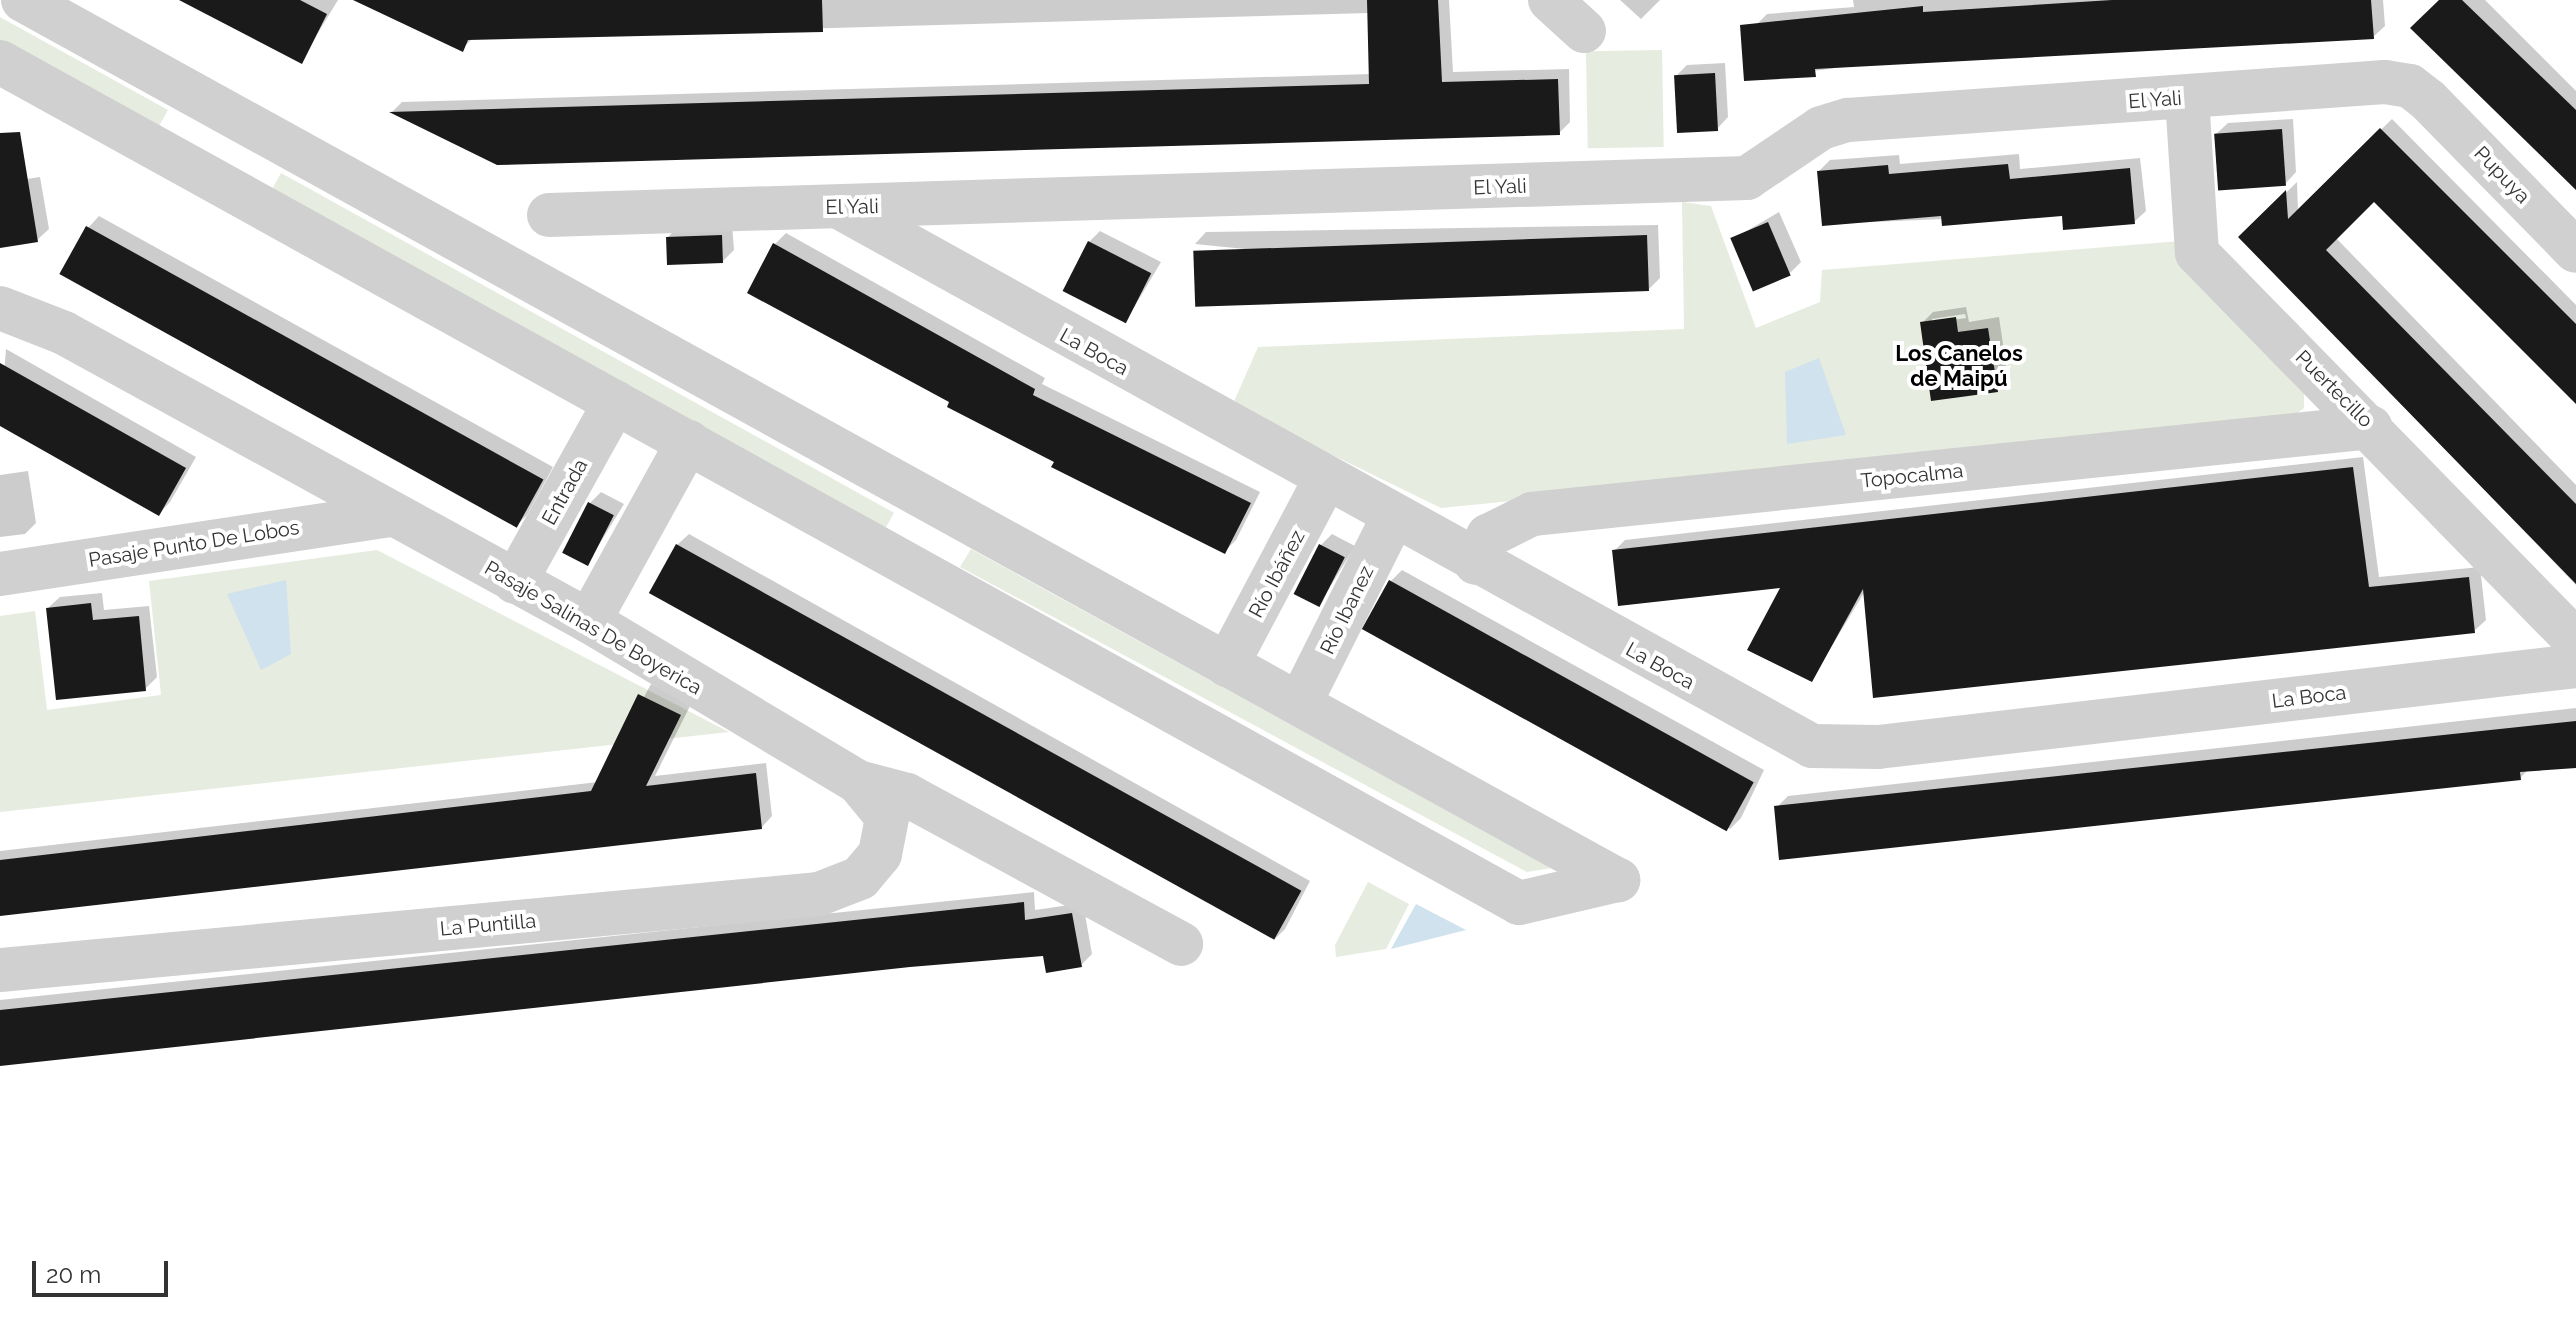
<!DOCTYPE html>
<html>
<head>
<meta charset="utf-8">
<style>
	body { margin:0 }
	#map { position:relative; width:2576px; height:1329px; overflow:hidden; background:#fff; font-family:Raleway,sans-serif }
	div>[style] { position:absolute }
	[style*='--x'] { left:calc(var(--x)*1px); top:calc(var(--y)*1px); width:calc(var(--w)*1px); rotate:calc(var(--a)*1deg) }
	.green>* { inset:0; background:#e6ecdf; transform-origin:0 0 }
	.water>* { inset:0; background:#cfe2ee }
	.shadow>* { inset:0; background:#0003 }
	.building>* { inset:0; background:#1a1a1a; transform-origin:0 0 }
	.street>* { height:44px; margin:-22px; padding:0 22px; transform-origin:22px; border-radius:22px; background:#d0d0d0 }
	span { translate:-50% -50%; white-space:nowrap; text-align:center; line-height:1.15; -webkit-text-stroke:8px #fff; paint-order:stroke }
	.street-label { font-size:20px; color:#333 }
	.neighbourhood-label { font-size:22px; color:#000; font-weight:700 }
	.scale { position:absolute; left:32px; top:1261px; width:136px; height:36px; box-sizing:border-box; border:4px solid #333; border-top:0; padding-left:10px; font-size:24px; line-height:28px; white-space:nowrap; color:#333; -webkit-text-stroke:6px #fff; paint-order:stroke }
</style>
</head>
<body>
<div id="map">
	<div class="green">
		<div style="left:0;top:17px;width:192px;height:23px;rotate:29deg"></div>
		<div style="left:1662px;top:50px;width:97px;height:76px;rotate:89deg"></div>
		<div style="left:281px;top:173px;width:701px;height:20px;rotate:29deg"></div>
		<div style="clip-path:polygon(1682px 202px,1711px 206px,1756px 328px,1820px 302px,1822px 270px,2181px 241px,2304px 386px,2304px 408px,2285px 423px,1441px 508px,1232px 406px,1258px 347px,1684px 329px)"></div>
		<div style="clip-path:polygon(971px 549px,1552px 868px,1527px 872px,960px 567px)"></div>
		<div style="clip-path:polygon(377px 550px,729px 732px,0 812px,0 616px,35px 611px,47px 710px,161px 695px,149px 581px)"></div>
		<div style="clip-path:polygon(1368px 882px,1409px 904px,1386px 949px,1336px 957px,1335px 945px)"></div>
	</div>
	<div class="water">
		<div style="clip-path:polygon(1819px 358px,1846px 435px,1787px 444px,1785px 372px)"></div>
		<div style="clip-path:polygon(286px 580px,291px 654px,261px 670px,227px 594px)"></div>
		<div style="clip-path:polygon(1416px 904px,1466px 930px,1391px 949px)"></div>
	</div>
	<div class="shadow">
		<div style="clip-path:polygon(190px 0,338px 0,301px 61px)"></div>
		<div style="clip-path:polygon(357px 0,1449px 0,1453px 72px,1569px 69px,1570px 122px,1559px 133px,498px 163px,392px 112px,402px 102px,1371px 74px,1369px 13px,473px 38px,462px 49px)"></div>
		<div style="clip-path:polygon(1620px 0,1660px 0,1641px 19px)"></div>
		<div style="clip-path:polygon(1853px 0,2383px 0,2385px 26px,2373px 37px,1858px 65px,1761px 78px,1756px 25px,1767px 14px,1854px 7px)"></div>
		<div style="clip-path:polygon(2441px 0,2485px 0,2576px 91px,2576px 190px,2413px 28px)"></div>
		<div style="clip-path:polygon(1725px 63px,1728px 117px,1717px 129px,1676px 76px,1687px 65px)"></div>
		<div style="clip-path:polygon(2293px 119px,2296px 172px,2285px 184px,2216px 134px,2228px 123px)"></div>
		<div style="clip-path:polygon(2392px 119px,2576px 305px,2576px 404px,2374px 199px,2336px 238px,2576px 485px,2576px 585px,2241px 237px,2297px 182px,2298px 211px)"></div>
		<div style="clip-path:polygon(2019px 154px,2020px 169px,2140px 158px,2146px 211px,2134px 222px,2064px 214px,1824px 224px,1819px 171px,1830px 160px,1899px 155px,1900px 164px)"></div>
		<div style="clip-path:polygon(40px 177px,49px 229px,37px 240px,0 246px,0 183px)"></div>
		<div style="clip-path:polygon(1779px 212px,1801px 262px,1790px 273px,1733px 239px)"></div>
		<div style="clip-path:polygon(99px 216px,553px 467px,527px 515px,516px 526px,88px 228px)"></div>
		<div style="clip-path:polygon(732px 224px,734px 250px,723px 261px,668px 237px,679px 226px)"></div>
		<div style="clip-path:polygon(1658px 225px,1660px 278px,1649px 289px,1195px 244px,1206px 232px)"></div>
		<div style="clip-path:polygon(1100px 231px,1161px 262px,1126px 321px,1089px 242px)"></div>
		<div style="clip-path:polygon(786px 233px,1045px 378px,1042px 384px,1260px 492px,1236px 540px,1225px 551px,775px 244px)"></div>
		<div style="clip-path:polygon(evenodd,1966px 307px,1969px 322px,1999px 317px,2008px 379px,1997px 390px,1922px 323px,1933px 312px,1966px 307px,1965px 314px,1966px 318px,1932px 323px,1932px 319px,1965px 314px)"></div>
		<div style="clip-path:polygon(6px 349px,196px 457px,170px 502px,159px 514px,0 424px)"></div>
		<div style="clip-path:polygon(2363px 457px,2379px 577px,2480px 567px,2486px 620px,2474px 631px,1865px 591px,1812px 679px,1783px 585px,1614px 551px,1625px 540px)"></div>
		<div style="clip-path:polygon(28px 471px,36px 523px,25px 534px,0 537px,0 475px)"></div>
		<div style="clip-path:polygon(601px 492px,624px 504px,587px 564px,590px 503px)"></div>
		<div style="clip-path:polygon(689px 534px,1310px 881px,1285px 929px,1274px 940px,677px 545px)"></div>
		<div style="clip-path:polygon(1332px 534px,1355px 546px,1319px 605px,1321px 545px)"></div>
		<div style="clip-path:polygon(1402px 570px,1764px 770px,1741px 818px,1730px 829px,1391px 581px)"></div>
		<div style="clip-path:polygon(102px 593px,104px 610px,149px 606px,157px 677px,145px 689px,48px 608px,60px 597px)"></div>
		<div style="clip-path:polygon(651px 684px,691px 704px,655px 776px,766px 763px,772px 816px,762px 827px,0 915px,0 851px,598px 782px)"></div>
		<div style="clip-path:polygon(2576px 708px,2576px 765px,2528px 770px,2520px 778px,1777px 807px,1788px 796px)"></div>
		<div style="clip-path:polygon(1034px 892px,1035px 910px,1083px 903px,1092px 954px,1081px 965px,1045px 953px,910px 965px,0 1061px,0 1000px)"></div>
	</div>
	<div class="building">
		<div style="clip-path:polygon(179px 0,300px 0,327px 14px,302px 64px)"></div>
		<div style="clip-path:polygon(353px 0,822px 0,823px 32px,468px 40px,463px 52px)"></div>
		<div style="clip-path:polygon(1367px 0,1438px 0,1442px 82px,1558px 79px,1560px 135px,497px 165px,389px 112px,1369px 84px)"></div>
		<div style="clip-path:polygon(2112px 0,2371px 0,2374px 39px,1815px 69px,1816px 77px,1744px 81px,1740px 25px,1923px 6px,1923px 12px)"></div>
		<div style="clip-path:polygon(2439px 0,2462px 0,2576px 110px,2576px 190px,2410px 28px)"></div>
		<div style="left:1715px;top:73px;width:58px;height:41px;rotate:87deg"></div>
		<div style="clip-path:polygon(2380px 128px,2576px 324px,2576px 404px,2374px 202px,2326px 250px,2576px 504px,2576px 584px,2238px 237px,2286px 190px,2288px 219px)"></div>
		<div style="left:2282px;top:129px;width:57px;height:68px;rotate:86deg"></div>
		<div style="clip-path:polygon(20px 132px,38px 242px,0 248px,0 133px)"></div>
		<div style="clip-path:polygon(2008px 164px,2010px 179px,2130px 168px,2135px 224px,2063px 230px,2062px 216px,1942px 226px,1941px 216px,1822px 226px,1817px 171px,1888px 165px,1889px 174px)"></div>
		<div style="left:1768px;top:222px;width:58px;height:41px;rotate:67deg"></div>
		<div style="left:86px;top:226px;width:523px;height:55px;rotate:29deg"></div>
		<div style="left:722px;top:235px;width:28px;height:56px;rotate:88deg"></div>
		<div style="left:1647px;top:235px;width:56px;height:454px;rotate:88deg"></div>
		<div style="left:1088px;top:241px;width:71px;height:56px;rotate:27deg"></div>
		<div style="clip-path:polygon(773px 243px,1035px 389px,1033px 395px,1251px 503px,1225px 554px,1051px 467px,1054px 462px,947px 407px,949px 402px,747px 293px)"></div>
		<div style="clip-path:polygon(1956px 317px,1958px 332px,1988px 328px,1998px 392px,1931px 401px,1920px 322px)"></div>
		<div style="clip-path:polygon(0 363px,186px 468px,159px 516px,0 426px)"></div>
		<div style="clip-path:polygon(2353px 467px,2369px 587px,2469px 577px,2475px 633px,1873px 698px,1863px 589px,1812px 682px,1747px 650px,1780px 588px,1618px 606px,1612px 550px)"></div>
		<div style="left:588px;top:502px;width:29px;height:57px;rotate:27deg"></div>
		<div style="left:676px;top:544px;width:715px;height:56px;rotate:29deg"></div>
		<div style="left:1319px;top:544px;width:29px;height:56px;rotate:27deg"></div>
		<div style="left:1389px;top:580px;width:417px;height:56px;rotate:29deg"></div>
		<div style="clip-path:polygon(91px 603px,93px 620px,139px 616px,146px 691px,56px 700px,46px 608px)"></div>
		<div style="clip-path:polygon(638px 694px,681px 715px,646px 786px,756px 773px,762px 829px,0 916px,0 860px,591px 791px)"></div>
		<div style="clip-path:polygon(2576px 721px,2576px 768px,2520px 772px,2521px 780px,1779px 860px,1774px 806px)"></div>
		<div style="clip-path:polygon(1024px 902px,1025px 920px,1072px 913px,1082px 967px,1046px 973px,1043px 956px,910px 967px,0 1066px,0 1010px)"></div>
	</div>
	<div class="street">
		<div style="--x:23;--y:0;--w:1822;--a:28.89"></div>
		<div style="--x:1550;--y:0;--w:46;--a:42.4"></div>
		<div style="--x:0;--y:62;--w:1736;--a:28.97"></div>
		<div style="--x:1519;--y:903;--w:102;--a:-13.1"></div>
		<div style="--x:2187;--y:98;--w:155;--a:86.3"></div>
		<div style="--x:2197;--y:253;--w:542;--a:45.67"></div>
		<div style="--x:839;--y:207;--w:1112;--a:28.98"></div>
		<div style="--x:1812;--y:746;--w:66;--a:0.9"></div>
		<div style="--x:1878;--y:747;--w:703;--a:-6.62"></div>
		<div style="--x:549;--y:215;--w:1199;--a:-1.77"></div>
		<div style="--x:1747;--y:178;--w:89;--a:-34"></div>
		<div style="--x:1821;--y:128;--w:28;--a:-17"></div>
		<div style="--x:1848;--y:120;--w:538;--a:-4.05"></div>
		<div style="--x:2385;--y:82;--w:25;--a:9"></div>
		<div style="--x:2410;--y:86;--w:23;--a:38"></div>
		<div style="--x:2428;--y:100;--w:211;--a:45.6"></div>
		<div style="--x:0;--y:308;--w:69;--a:21.3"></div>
		<div style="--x:64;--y:333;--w:599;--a:28.75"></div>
		<div style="--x:589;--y:621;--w:313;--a:30.9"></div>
		<div style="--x:858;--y:782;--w:51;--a:14.9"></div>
		<div style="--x:907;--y:795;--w:312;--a:28.5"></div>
		<div style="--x:1476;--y:563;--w:30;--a:-66"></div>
		<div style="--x:1488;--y:536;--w:49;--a:-26.6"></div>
		<div style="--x:1532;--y:514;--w:843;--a:-5.92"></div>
		<div style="--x:0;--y:574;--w:393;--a:-8.6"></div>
		<div style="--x:515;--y:582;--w:206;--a:-60.9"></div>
		<div style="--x:589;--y:621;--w:205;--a:-61.1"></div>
		<div style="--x:1227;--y:665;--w:207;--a:-62.1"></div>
		<div style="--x:1300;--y:703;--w:208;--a:-63.4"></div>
		<div style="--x:0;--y:970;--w:823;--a:-5.3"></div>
		<div style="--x:819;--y:894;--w:44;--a:-21.3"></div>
		<div style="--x:860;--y:878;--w:31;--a:-50"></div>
		<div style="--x:880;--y:854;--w:38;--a:-79"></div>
		<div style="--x:887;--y:817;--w:45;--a:-129.6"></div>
	</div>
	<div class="street-label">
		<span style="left:2155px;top:100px;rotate:-4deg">El Yali</span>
		<span style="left:2502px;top:175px;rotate:46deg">Pupuya</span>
		<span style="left:1500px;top:187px;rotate:-2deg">El Yali</span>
		<span style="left:852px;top:207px;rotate:-1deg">El Yali</span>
		<span style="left:1094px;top:352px;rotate:29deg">La Boca</span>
		<span style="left:2334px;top:389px;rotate:45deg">Puertecillo</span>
		<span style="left:1912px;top:476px;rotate:-6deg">Topocalma</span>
		<span style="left:565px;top:492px;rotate:-61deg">Entrada</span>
		<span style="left:194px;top:544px;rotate:-9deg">Pasaje Punto De Lobos</span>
		<span style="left:1277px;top:574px;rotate:-62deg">Río Ibáñez</span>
		<span style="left:1347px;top:610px;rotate:-64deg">Río Ibanez</span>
		<span style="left:593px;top:628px;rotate:30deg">Pasaje Salinas De Boyerica</span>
		<span style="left:1660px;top:666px;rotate:29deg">La Boca</span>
		<span style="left:2309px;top:697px;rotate:-7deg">La Boca</span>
		<span style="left:488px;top:925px;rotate:-5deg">La Puntilla</span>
	</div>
	<div class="neighbourhood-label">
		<span style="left:1959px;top:366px">Los Canelos<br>de Maipú</span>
	</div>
	<div class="scale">20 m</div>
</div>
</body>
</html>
